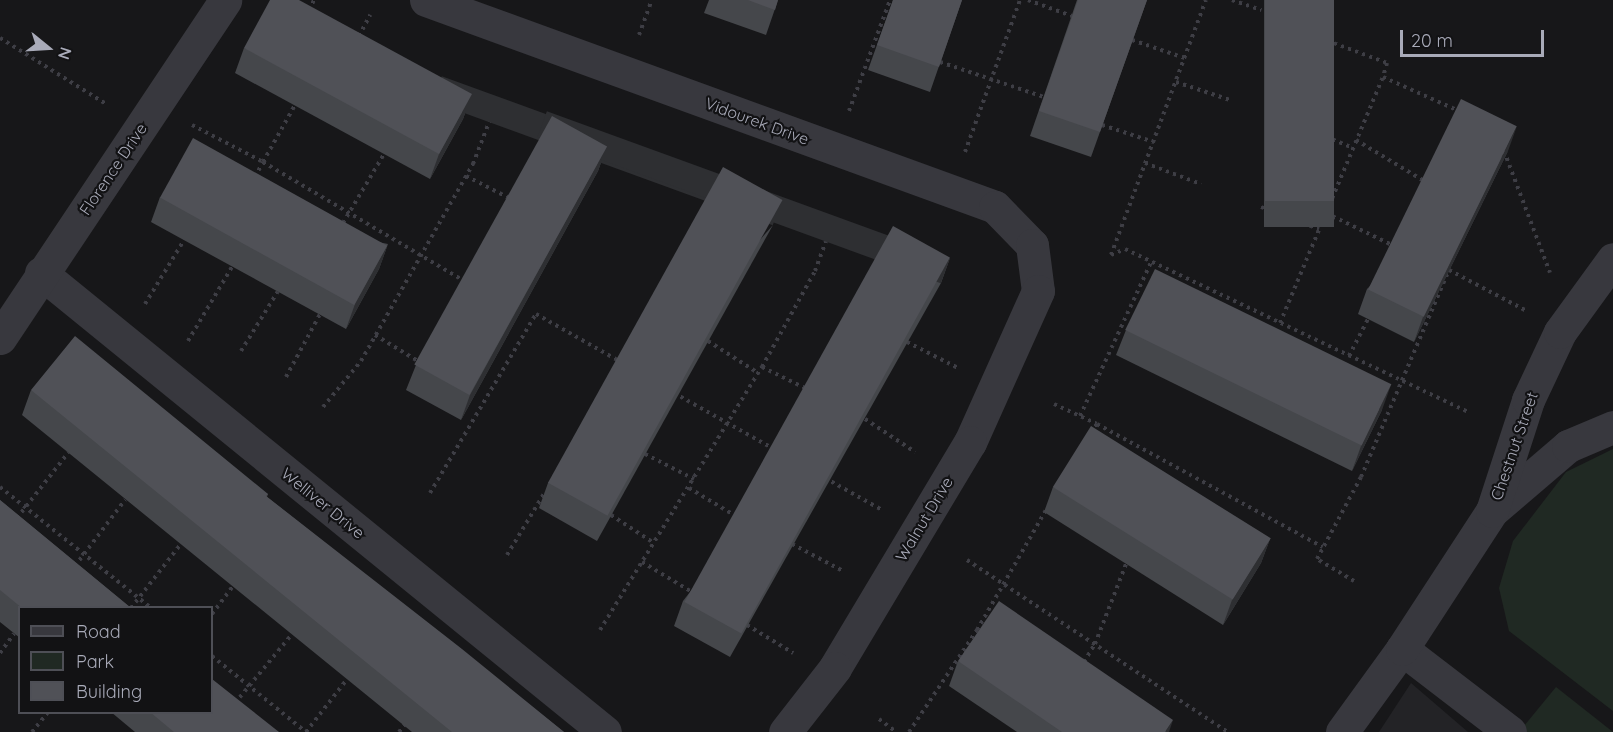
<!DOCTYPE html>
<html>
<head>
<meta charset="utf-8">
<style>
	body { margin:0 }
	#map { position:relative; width:1613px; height:732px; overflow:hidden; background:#171719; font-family:Quicksand,sans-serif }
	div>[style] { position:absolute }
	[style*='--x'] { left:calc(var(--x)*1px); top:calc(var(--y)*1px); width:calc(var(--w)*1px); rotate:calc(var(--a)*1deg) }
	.built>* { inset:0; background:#232326 }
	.green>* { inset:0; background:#202923 }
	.path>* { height:4px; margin-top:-2px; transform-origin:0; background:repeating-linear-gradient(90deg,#3e3e45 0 3px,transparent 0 7.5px) }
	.street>* { height:33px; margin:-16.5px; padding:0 16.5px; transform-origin:16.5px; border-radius:16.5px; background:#38383e }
	.wall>* { inset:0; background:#45474b; transform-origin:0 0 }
	.shaded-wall>* { inset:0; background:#2e2f32; transform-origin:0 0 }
	.building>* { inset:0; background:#505157; transform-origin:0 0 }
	span { translate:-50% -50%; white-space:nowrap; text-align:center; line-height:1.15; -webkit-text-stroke:4.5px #121214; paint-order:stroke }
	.street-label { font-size:16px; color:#a9abb9 }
	.legend { position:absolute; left:18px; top:606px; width:195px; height:108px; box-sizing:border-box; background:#121214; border:2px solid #4e4f56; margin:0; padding:8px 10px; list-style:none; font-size:18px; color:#a9abb9 }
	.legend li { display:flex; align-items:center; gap:12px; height:30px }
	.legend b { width:30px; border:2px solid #4e4f56 }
	.north { position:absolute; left:18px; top:18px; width:60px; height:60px; -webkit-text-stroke:4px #121214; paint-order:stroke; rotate:108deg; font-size:16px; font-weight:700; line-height:24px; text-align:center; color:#a9abb9 }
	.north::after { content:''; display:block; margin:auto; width:21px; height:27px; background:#a9abb9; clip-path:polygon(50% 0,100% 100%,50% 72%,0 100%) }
	.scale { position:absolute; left:1400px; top:30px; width:144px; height:27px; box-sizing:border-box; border:3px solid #a9abb9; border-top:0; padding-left:8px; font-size:18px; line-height:21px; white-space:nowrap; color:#a9abb9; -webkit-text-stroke:4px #121214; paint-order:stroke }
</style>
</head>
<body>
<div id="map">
	<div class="built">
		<div style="clip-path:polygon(1411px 683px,1468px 732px,1379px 732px)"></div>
	</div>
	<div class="green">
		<div style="clip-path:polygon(1613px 449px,1613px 711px,1509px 631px,1499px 588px,1513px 541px,1566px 472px)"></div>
		<div style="clip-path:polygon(1556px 687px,1613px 732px,1519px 732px)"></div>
	</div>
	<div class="path">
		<div style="--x:1028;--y:0;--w:47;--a:20"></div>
		<div style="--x:1232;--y:0;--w:31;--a:19"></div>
		<div style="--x:309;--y:10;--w:11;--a:-63"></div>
		<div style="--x:639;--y:35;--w:37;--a:-70"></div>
		<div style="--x:359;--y:36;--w:24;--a:-62"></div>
		<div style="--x:0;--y:38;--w:125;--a:31.9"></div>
		<div style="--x:1320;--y:38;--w:72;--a:20.5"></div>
		<div style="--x:1387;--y:63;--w:15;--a:106"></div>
		<div style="--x:1132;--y:40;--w:56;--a:18.8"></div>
		<div style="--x:940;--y:62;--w:110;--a:18.6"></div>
		<div style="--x:1176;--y:82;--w:57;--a:18.4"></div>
		<div style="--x:849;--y:111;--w:118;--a:-69.7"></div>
		<div style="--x:1291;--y:122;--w:67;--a:22.8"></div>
		<div style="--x:192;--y:125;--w:80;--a:27.5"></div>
		<div style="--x:263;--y:162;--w:65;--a:-60.7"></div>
		<div style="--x:1102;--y:125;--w:55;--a:18.1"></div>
		<div style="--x:1356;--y:140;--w:79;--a:31.1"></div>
		<div style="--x:1504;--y:151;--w:130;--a:69.3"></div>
		<div style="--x:965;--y:152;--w:162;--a:-70.1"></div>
		<div style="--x:1145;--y:163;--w:60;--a:20.6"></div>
		<div style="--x:466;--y:176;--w:51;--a:27.1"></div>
		<div style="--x:255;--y:177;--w:17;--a:-62"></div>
		<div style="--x:263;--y:162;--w:234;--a:30.6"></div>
		<div style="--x:1261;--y:207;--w:62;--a:20.8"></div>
		<div style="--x:1326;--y:213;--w:73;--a:25.9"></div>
		<div style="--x:343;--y:223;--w:80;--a:-59.3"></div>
		<div style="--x:1111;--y:255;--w:15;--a:-23"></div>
		<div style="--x:1125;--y:249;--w:380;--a:25.4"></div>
		<div style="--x:1111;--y:255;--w:272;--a:-69.6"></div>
		<div style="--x:145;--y:304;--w:75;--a:-58.6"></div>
		<div style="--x:1280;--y:323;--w:267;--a:-67.3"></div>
		<div style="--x:1383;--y:77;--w:83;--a:24.1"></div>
		<div style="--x:375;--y:335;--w:54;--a:31.3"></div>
		<div style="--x:188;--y:341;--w:86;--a:-59.3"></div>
		<div style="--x:708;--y:341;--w:59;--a:32.6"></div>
		<div style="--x:907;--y:342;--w:57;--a:27"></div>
		<div style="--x:241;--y:351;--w:70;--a:-58.3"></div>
		<div style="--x:1349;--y:356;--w:42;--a:-62.8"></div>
		<div style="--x:762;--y:367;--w:50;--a:26.1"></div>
		<div style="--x:286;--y:377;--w:72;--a:-61.6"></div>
		<div style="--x:674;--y:393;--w:112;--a:29.3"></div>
		<div style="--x:1054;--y:404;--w:47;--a:24.9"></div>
		<div style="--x:1097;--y:424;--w:9;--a:126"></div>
		<div style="--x:323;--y:407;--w:60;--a:-50.4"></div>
		<div style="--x:361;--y:361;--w:227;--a:-60.4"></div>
		<div style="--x:473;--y:164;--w:70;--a:-69"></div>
		<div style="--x:1080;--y:416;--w:170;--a:-65.2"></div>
		<div style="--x:865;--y:419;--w:60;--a:33.4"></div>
		<div style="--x:1097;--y:424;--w:257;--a:28.6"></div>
		<div style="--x:645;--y:454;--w:55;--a:27"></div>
		<div style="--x:825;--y:478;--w:65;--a:29.3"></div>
		<div style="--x:0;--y:487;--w:193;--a:38.7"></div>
		<div style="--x:689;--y:488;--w:52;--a:31"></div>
		<div style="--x:430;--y:493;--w:208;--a:-59.4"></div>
		<div style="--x:536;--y:314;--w:98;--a:29.5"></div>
		<div style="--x:611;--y:515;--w:51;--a:33.1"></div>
		<div style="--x:17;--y:518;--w:83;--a:-51.9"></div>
		<div style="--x:792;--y:544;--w:58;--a:27.9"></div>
		<div style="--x:507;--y:555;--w:74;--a:-58.9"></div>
		<div style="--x:967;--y:560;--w:313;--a:33.4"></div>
		<div style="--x:642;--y:562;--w:58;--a:31"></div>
		<div style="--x:75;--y:566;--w:83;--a:-52.9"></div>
		<div style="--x:1354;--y:581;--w:43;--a:-149.3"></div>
		<div style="--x:1317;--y:559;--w:93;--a:-61.8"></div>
		<div style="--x:1361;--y:477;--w:225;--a:-67"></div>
		<div style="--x:1449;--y:270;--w:86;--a:27.8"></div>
		<div style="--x:131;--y:608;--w:80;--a:-52.1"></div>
		<div style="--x:212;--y:614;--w:40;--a:-53"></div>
		<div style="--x:747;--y:625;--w:54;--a:31.3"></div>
		<div style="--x:600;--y:630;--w:309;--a:-58.4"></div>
		<div style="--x:762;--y:367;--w:110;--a:-61.1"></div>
		<div style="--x:815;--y:271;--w:55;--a:-69.9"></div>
		<div style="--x:0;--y:653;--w:24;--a:-54"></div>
		<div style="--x:212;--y:656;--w:121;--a:39"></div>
		<div style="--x:1084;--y:662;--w:21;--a:-59"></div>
		<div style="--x:1095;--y:644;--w:86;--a:-68.8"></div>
		<div style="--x:235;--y:703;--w:89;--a:-50.4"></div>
		<div style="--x:879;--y:719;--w:21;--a:37"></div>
		<div style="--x:32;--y:732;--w:26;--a:-51"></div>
		<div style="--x:306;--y:732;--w:68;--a:-52.1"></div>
		<div style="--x:399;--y:732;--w:11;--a:-52"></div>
		<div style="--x:909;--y:732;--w:123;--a:-56.3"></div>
		<div style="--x:977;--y:630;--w:138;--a:-60.1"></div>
	</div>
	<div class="street">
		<div style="--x:426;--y:0;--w:605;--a:19.99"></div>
		<div style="--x:995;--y:207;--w:53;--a:45.8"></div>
		<div style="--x:1032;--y:245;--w:46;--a:82.6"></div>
		<div style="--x:1038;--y:291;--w:166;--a:114.2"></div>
		<div style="--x:970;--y:442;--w:263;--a:120.9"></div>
		<div style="--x:835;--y:668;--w:81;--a:128"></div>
		<div style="--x:41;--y:273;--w:727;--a:39.14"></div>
		<div style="--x:0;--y:338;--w:406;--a:-56.3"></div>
		<div style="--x:1492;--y:511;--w:100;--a:-40.5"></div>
		<div style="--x:1568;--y:446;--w:49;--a:-22.9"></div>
		<div style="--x:1402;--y:649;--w:136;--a:37.5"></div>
		<div style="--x:1342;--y:732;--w:102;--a:-54.1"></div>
		<div style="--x:1402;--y:649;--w:165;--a:-56.9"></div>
		<div style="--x:1492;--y:511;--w:117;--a:-72"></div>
		<div style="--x:1528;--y:400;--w:75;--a:-64.8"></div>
		<div style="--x:1560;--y:332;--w:90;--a:-54"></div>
	</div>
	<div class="wall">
		<div style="clip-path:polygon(709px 0,778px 0,766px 35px,704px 13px)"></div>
		<div style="clip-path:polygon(893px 0,962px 0,930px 92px,868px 70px)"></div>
		<div style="clip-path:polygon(1077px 0,1147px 0,1091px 157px,1030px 136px)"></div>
		<div style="left:1264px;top:0;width:70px;height:227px"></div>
		<div style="clip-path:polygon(244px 48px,472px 94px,463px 119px,430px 179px,235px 73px)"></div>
		<div style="clip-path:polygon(607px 146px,598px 171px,461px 420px,406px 390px,416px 365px)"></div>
		<div style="clip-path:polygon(1508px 151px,1414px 342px,1358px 314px,1367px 289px)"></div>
		<div style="clip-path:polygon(160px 197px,388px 244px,379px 269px,346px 329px,151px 222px)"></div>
		<div style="clip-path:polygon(773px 225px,597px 541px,539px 508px,548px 483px)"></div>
		<div style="clip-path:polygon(950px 258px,941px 283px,730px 657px,674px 626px,683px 601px)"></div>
		<div style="clip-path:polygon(1126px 330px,1382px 410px,1352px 471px,1116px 355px)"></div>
		<div style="clip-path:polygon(31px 390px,268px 494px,267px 497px,564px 732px,412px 732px,22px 415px)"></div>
		<div style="clip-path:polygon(1053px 487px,1270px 539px,1261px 563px,1223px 625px,1044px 512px)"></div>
		<div style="clip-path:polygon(0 500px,131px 608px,20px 608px,20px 638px,0 622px)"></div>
		<div style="clip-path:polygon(958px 661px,1169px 732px,1017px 732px,949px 686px)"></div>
		<div style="clip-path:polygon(111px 712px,212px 712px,279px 732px,135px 732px)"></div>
	</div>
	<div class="shaded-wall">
		<div style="clip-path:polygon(472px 94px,463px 119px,430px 179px,439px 154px)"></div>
		<div style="clip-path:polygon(1517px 126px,1508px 151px,1414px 342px,1423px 317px)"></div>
		<div style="clip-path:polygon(607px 146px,598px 171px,461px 420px,470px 395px)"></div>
		<div style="left:782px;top:200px;width:27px;height:362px;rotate:110deg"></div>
		<div style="clip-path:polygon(388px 244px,379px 269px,346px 329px,355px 304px)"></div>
		<div style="left:950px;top:258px;width:27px;height:429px;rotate:110deg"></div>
		<div style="clip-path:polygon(1391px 385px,1382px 410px,1352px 471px,1361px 446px)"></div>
		<div style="clip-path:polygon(1270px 539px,1261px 563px,1223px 625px,1232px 600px)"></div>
		<div style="clip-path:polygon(1173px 720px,1169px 732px,1165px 732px)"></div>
	</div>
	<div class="building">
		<div style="clip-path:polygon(270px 0,299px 0,472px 94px,439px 154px,244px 48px)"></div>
		<div style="clip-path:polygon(748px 0,778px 0,775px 10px)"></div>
		<div style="clip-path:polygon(893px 0,962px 0,939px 67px,877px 45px)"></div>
		<div style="clip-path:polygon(1078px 0,1147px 0,1100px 132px,1039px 111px)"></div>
		<div style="left:1265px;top:0;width:69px;height:201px"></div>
		<div style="left:1461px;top:99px;width:62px;height:212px;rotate:26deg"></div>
		<div style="left:552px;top:116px;width:63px;height:284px;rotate:29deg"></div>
		<div style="left:193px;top:138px;width:222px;height:68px;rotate:29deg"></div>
		<div style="left:723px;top:167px;width:68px;height:361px;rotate:29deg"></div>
		<div style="left:893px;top:226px;width:65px;height:430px;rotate:29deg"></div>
		<div style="left:1155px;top:269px;width:263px;height:68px;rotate:26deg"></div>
		<div style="clip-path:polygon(75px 336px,268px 494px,266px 496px,462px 649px,564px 732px,452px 732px,31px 390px)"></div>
		<div style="left:1091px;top:426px;width:212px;height:72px;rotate:32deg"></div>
		<div style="clip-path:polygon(0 500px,131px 608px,22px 608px,0 590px)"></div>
		<div style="clip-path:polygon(999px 601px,1173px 720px,1165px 732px,1062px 732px,958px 661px)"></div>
		<div style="clip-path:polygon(212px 679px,279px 732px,174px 732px,150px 712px,212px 712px)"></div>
	</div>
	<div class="street-label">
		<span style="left:757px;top:121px;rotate:20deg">Vidourek Drive</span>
		<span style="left:113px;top:169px;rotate:-56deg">Florence Drive</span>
		<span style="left:1514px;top:446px;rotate:-71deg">Chestnut Street</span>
		<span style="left:323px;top:503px;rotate:39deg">Welliver Drive</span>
		<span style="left:924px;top:519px;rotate:-59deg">Walnut Drive</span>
	</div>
	<ul class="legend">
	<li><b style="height:8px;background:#38383e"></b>Road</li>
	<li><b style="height:16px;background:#202923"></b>Park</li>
	<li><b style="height:16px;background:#505157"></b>Building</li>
	</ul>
	<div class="north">N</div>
	<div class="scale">20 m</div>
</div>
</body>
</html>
